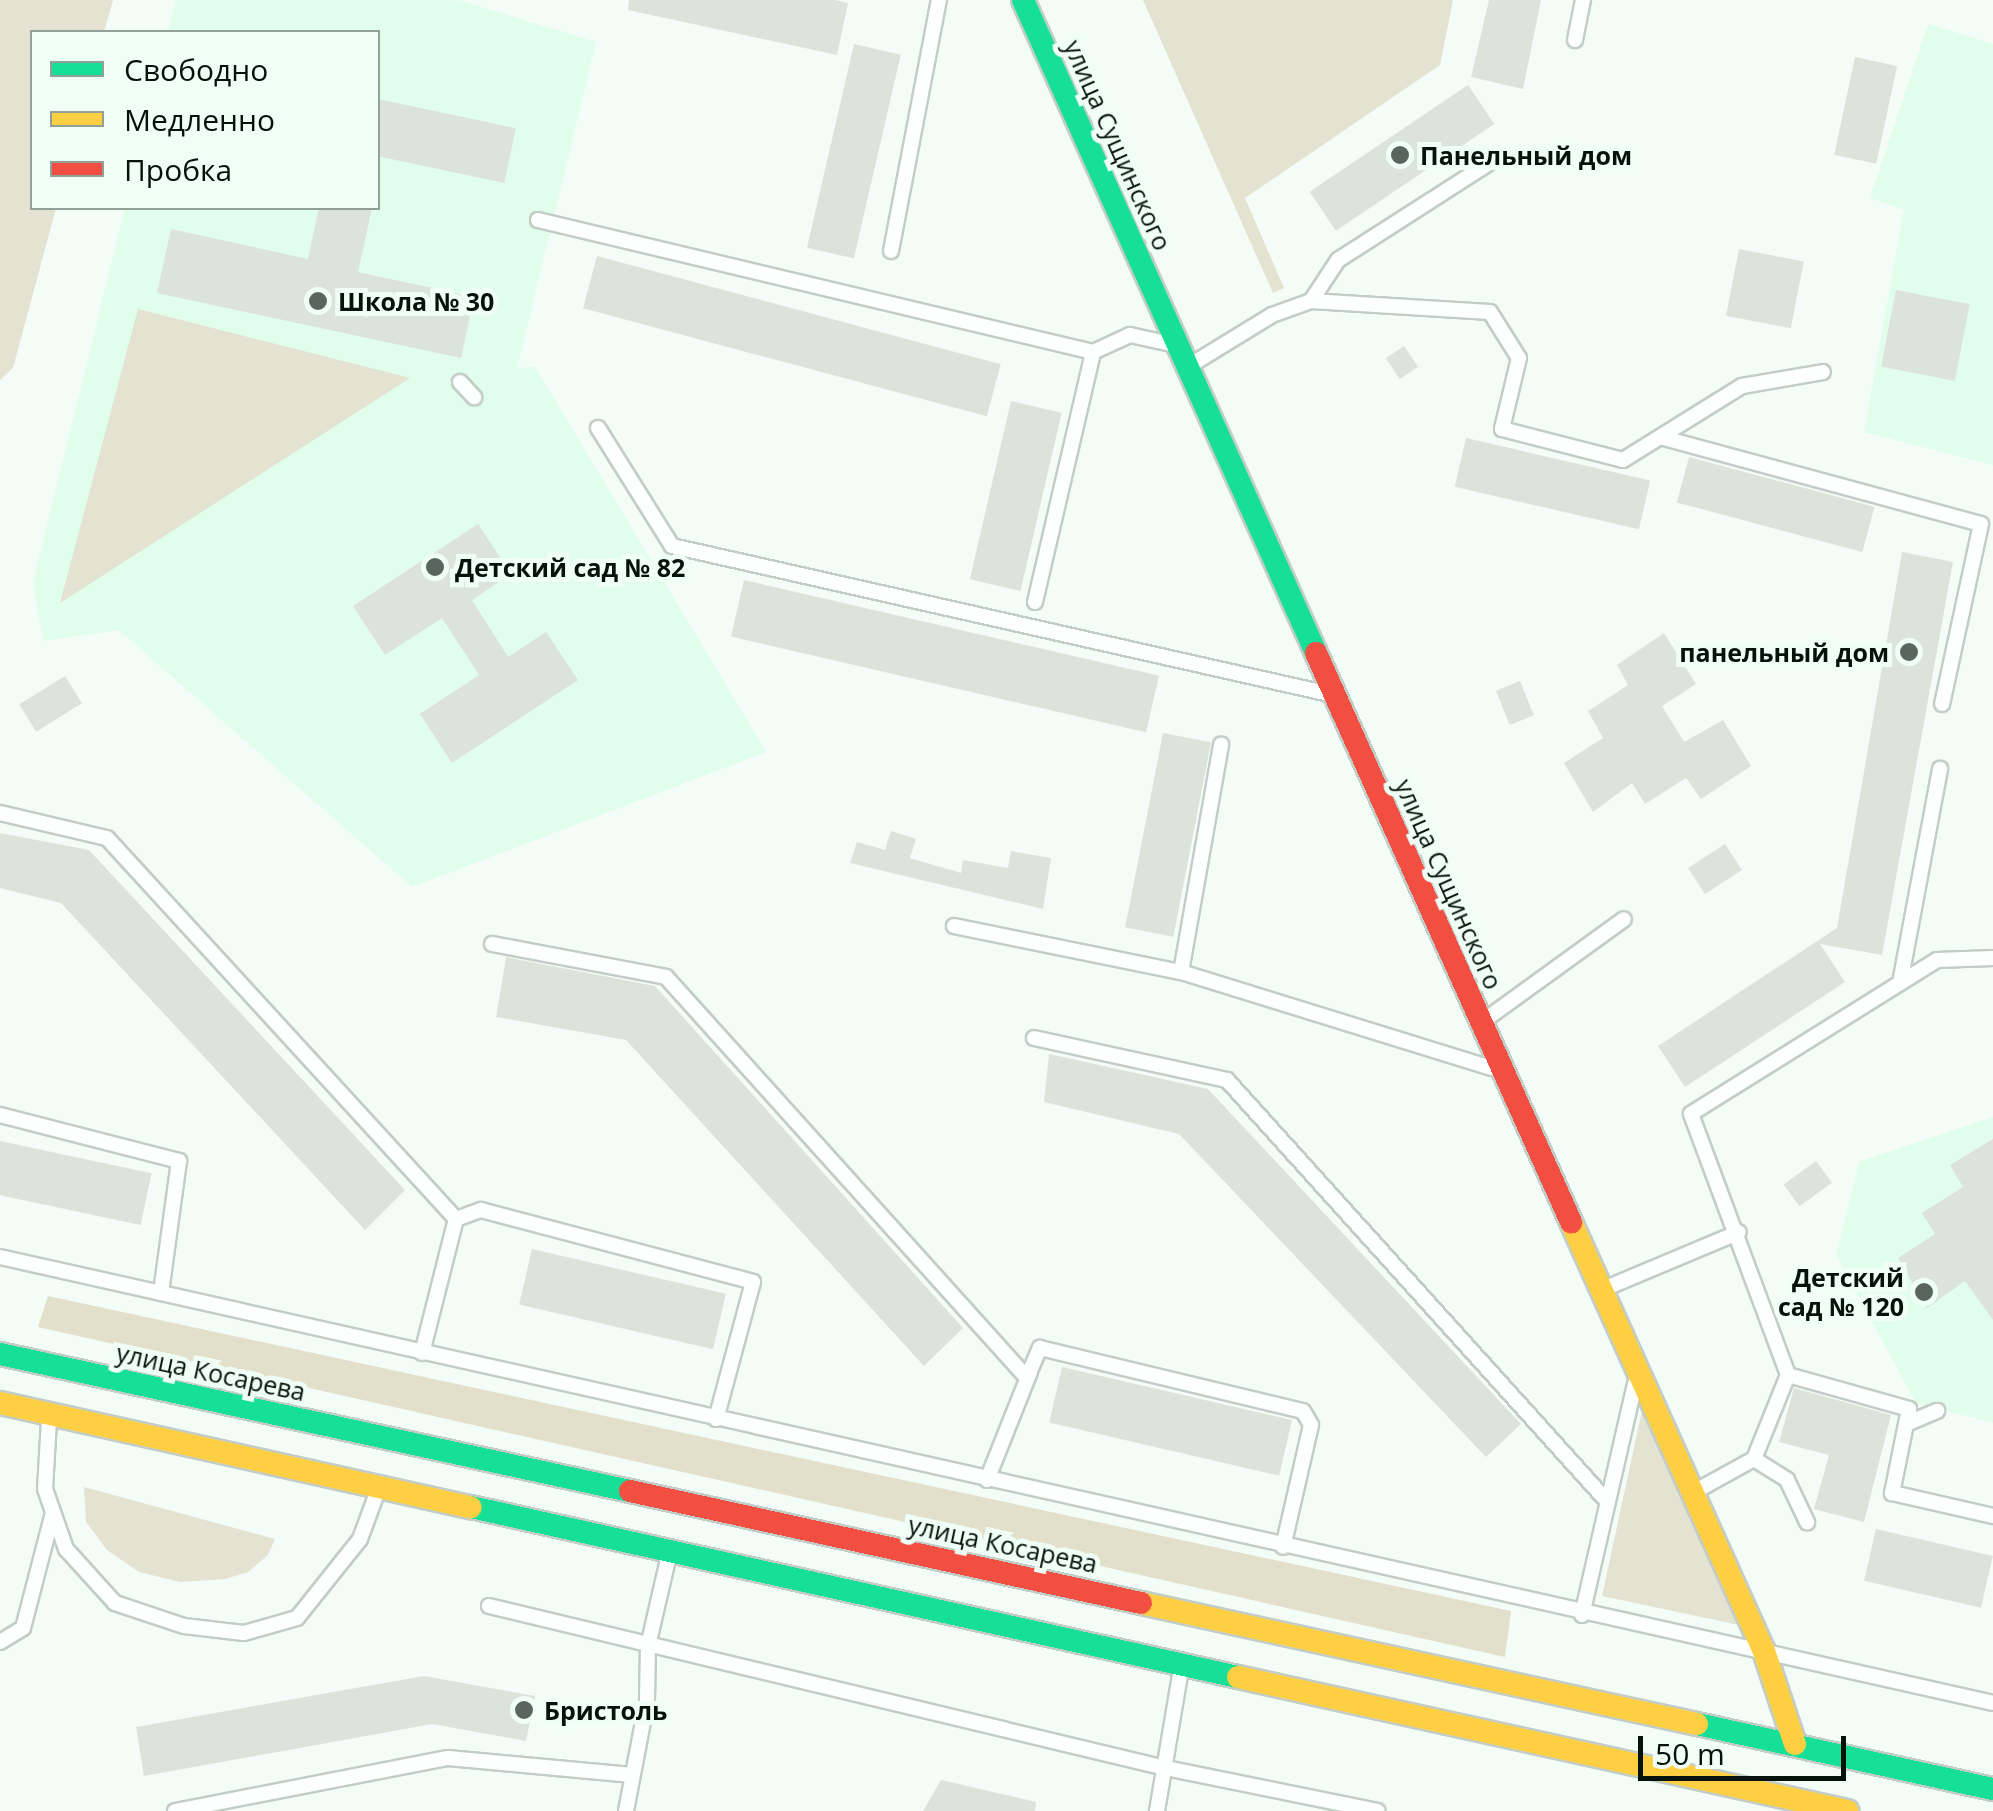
<!DOCTYPE html>
<html>
<head>
<meta charset="utf-8">
<style>
	body { margin:0 }
	#map { position:relative; width:1993px; height:1811px; overflow:hidden; background:#f4fcf7; font-family:"Open Sans",sans-serif }
	div>[style] { position:absolute }
	[style*='--x'] { left:calc(var(--x)*1px); top:calc(var(--y)*1px); width:calc(var(--w)*1px); rotate:calc(var(--a)*1deg) }
	.built>* { inset:0; background:#e1fdec }
	.green>* { inset:0; background:#e4e2d0 }
	.forest>* { inset:0; background:#e2dfca }
	.building>* { inset:0; background:#dce3da; transform-origin:0 0 }
	.roads { filter:drop-shadow(2px 0 #c3cdc7) drop-shadow(-2px 0 #c3cdc7) drop-shadow(0 2px #c3cdc7) drop-shadow(0 -2px #c3cdc7) }
	.lane>* { height:14px; margin:-7px; padding:0 7px; transform-origin:7px; border-radius:7px; background:#fdfffe }
	.fast>* { height:22px; margin:-11px; padding:0 11px; transform-origin:11px; border-radius:11px; background:#16e098 }
	.slow>* { height:22px; margin:-11px; padding:0 11px; transform-origin:11px; border-radius:11px; background:#ffcf43 }
	.jam>* { height:22px; margin:-11px; padding:0 11px; transform-origin:11px; border-radius:11px; background:#f24e42 }
	.dots>* { width:28px; height:28px; translate:-50% -50%; box-sizing:border-box; border:5px solid #f0fff6; border-radius:50% }
	span { translate:-50% -50%; white-space:nowrap; text-align:center; line-height:1.15; -webkit-text-stroke:10px #f0fff6; paint-order:stroke }
	.street-label { font-size:25px; color:#06130c }
	.poi-label { font-size:25px; color:#06130c; font-weight:700 }
	.left { translate:0 -50%; text-align:left }
	.right { translate:-100% -50%; text-align:right }
	.legend { position:absolute; left:30px; top:30px; width:350px; height:180px; box-sizing:border-box; background:#f0fff6; border:2px solid #92a198; margin:0; padding:12px 18px; list-style:none; font-size:30px; color:#06130c }
	.legend li { display:flex; align-items:center; gap:20px; height:50px }
	.legend b { width:50px; border:2px solid #92a198 }
	.scale { position:absolute; left:1638px; top:1736px; width:208px; height:45px; box-sizing:border-box; border:5px solid #06130c; border-top:0; padding-left:12px; font-size:30px; line-height:35px; white-space:nowrap; color:#06130c; -webkit-text-stroke:8px #f0fff6; paint-order:stroke }
</style>
</head>
<body>
<div id="map">
	<div class="built">
		<div style="clip-path:polygon(176px 0,458px 0,596px 42px,517px 368px,535px 367px,766px 752px,412px 887px,119px 630px,43px 641px,33px 583px,125px 208px,378px 208px,378px 32px,168px 32px)"></div>
		<div style="clip-path:polygon(1928px 24px,1993px 44px,1993px 465px,1864px 432px,1904px 210px,1870px 198px)"></div>
		<div style="clip-path:polygon(1993px 1117px,1993px 1423px,1916px 1403px,1836px 1255px,1859px 1162px)"></div>
	</div>
	<div class="green">
		<div style="clip-path:polygon(0 0,113px 0,104px 32px,32px 32px,32px 208px,56px 208px,13px 368px,0 380px)"></div>
		<div style="clip-path:polygon(1143px 0,1453px 0,1440px 65px,1245px 198px,1284px 288px,1273px 293px)"></div>
		<div style="clip-path:polygon(138px 309px,410px 378px,60px 603px)"></div>
		<div style="clip-path:polygon(1643px 1406px,1739px 1625px,1602px 1596px)"></div>
		<div style="clip-path:polygon(84px 1487px,275px 1539px,268px 1555px,248px 1572px,225px 1579px,180px 1582px,139px 1572px,107px 1550px,86px 1522px)"></div>
	</div>
	<div class="forest">
		<div style="clip-path:polygon(48px 1296px,1511px 1611px,1505px 1657px,38px 1327px)"></div>
	</div>
	<div class="building">
		<div style="clip-path:polygon(629px 0,835px 0,848px 3px,837px 55px,628px 10px)"></div>
		<div style="clip-path:polygon(1489px 0,1541px 0,1523px 89px,1471px 77px)"></div>
		<div style="left:854px;top:44px;width:48px;height:209px;rotate:13deg"></div>
		<div style="left:1855px;top:57px;width:43px;height:100px;rotate:12deg"></div>
		<div style="left:1468px;top:85px;width:47px;height:191px;rotate:56deg"></div>
		<div style="left:378px;top:99px;width:141px;height:56px;rotate:12deg"></div>
		<div style="clip-path:polygon(319px 208px,372px 208px,358px 272px,474px 297px,461px 358px,157px 293px,171px 229px,308px 259px)"></div>
		<div style="left:1739px;top:249px;width:66px;height:68px;rotate:11deg"></div>
		<div style="left:597px;top:256px;width:418px;height:54px;rotate:15deg"></div>
		<div style="left:1896px;top:290px;width:75px;height:78px;rotate:11deg"></div>
		<div style="left:1404px;top:346px;width:25px;height:22px;rotate:56deg"></div>
		<div style="left:1011px;top:401px;width:52px;height:183px;rotate:13deg"></div>
		<div style="left:1466px;top:438px;width:189px;height:50px;rotate:13deg"></div>
		<div style="left:1689px;top:457px;width:192px;height:47px;rotate:15deg"></div>
		<div style="clip-path:polygon(478px 524px,511px 574px,472px 600px,508px 657px,546px 632px,578px 680px,452px 763px,420px 714px,479px 675px,442px 618px,385px 655px,353px 606px)"></div>
		<div style="clip-path:polygon(1902px 552px,1953px 562px,1882px 955px,1820px 944px,1845px 982px,1685px 1087px,1658px 1046px,1837px 928px)"></div>
		<div style="left:744px;top:580px;width:426px;height:58px;rotate:13deg"></div>
		<div style="clip-path:polygon(1664px 633px,1696px 684px,1662px 706px,1684px 742px,1723px 720px,1751px 766px,1701px 799px,1686px 778px,1645px 804px,1632px 783px,1593px 812px,1564px 763px,1603px 738px,1588px 711px,1628px 685px,1617px 665px)"></div>
		<div style="left:65px;top:676px;width:32px;height:54px;rotate:58deg"></div>
		<div style="left:1520px;top:681px;width:37px;height:26px;rotate:68deg"></div>
		<div style="left:1163px;top:733px;width:49px;height:198px;rotate:11deg"></div>
		<div style="clip-path:polygon(891px 831px,916px 839px,910px 858px,961px 873px,963px 860px,1008px 868px,1011px 851px,1051px 858px,1043px 909px,850px 863px,857px 842px,885px 850px)"></div>
		<div style="clip-path:polygon(0 833px,89px 850px,405px 1190px,365px 1230px,61px 903px,0 888px)"></div>
		<div style="left:1725px;top:844px;width:31px;height:44px;rotate:57deg"></div>
		<div style="clip-path:polygon(506px 957px,655px 986px,963px 1328px,924px 1366px,626px 1040px,496px 1017px)"></div>
		<div style="clip-path:polygon(1049px 1054px,1208px 1089px,1521px 1424px,1486px 1457px,1179px 1134px,1044px 1102px)"></div>
		<div style="clip-path:polygon(1993px 1139px,1993px 1320px,1965px 1281px,1927px 1308px,1898px 1258px,1935px 1234px,1922px 1213px,1963px 1187px,1950px 1165px)"></div>
		<div style="left:0;top:1141px;width:155px;height:53px;rotate:12deg"></div>
		<div style="left:1816px;top:1161px;width:27px;height:40px;rotate:54deg"></div>
		<div style="left:532px;top:1249px;width:199px;height:57px;rotate:13deg"></div>
		<div style="left:1062px;top:1367px;width:236px;height:57px;rotate:13deg"></div>
		<div style="clip-path:polygon(1794px 1388px,1891px 1415px,1864px 1522px,1814px 1509px,1829px 1455px,1779px 1442px)"></div>
		<div style="left:1876px;top:1529px;width:120px;height:53px;rotate:13deg"></div>
		<div style="clip-path:polygon(424px 1676px,535px 1696px,526px 1741px,432px 1724px,144px 1776px,136px 1727px)"></div>
		<div style="clip-path:polygon(941px 1780px,1036px 1802px,1035px 1811px,923px 1811px)"></div>
	</div>
	<div class="roads">
		<div class="lane">
			<div style="--x:1575;--y:40;--w:41;--a:-78.7"></div>
			<div style="--x:538;--y:220;--w:570;--a:13.38"></div>
			<div style="--x:1093;--y:352;--w:41;--a:-24.7"></div>
			<div style="--x:1130;--y:335;--w:42;--a:12.4"></div>
			<div style="--x:891;--y:251;--w:256;--a:-79.2"></div>
			<div style="--x:1311;--y:301;--w:49;--a:-56.6"></div>
			<div style="--x:1338;--y:260;--w:179;--a:-32.7"></div>
			<div style="--x:1189;--y:366;--w:97;--a:-31.6"></div>
			<div style="--x:1272;--y:315;--w:41;--a:-19.7"></div>
			<div style="--x:1311;--y:301;--w:179;--a:3.5"></div>
			<div style="--x:1490;--y:312;--w:54;--a:57.8"></div>
			<div style="--x:1519;--y:358;--w:73;--a:103.5"></div>
			<div style="--x:1502;--y:429;--w:125;--a:14.4"></div>
			<div style="--x:1623;--y:460;--w:140;--a:-31.9"></div>
			<div style="--x:1742;--y:386;--w:82;--a:-9.8"></div>
			<div style="--x:460;--y:382;--w:21;--a:47"></div>
			<div style="--x:598;--y:428;--w:139;--a:57.9"></div>
			<div style="--x:672;--y:546;--w:673;--a:12.69"></div>
			<div style="--x:1664;--y:438;--w:328;--a:15.2"></div>
			<div style="--x:1981;--y:524;--w:184;--a:102.2"></div>
			<div style="--x:1035;--y:602;--w:257;--a:-76.9"></div>
			<div style="--x:0;--y:813;--w:110;--a:13.2"></div>
			<div style="--x:107;--y:838;--w:517;--a:47.51"></div>
			<div style="--x:954;--y:926;--w:232;--a:11.5"></div>
			<div style="--x:1181;--y:972;--w:325;--a:17.2"></div>
			<div style="--x:492;--y:944;--w:177;--a:10.7"></div>
			<div style="--x:666;--y:977;--w:540;--a:48"></div>
			<div style="--x:1027;--y:1378;--w:33;--a:-67"></div>
			<div style="--x:1040;--y:1348;--w:270;--a:13.5"></div>
			<div style="--x:1303;--y:1411;--w:16;--a:60"></div>
			<div style="--x:1311;--y:1425;--w:125;--a:102.9"></div>
			<div style="--x:1993;--y:958;--w:56;--a:178"></div>
			<div style="--x:1937;--y:960;--w:290;--a:148"></div>
			<div style="--x:1691;--y:1114;--w:278;--a:69.6"></div>
			<div style="--x:1788;--y:1375;--w:126;--a:15.7"></div>
			<div style="--x:1909;--y:1409;--w:86;--a:101.4"></div>
			<div style="--x:1892;--y:1493;--w:104;--a:12.8"></div>
			<div style="--x:1181;--y:972;--w:231;--a:-80"></div>
			<div style="--x:1900;--y:983;--w:218;--a:-79.4"></div>
			<div style="--x:1486;--y:1019;--w:170;--a:-35.9"></div>
			<div style="--x:1034;--y:1038;--w:198;--a:12.3"></div>
			<div style="--x:1227;--y:1080;--w:566;--a:47.94"></div>
			<div style="--x:0;--y:1115;--w:185;--a:14.4"></div>
			<div style="--x:179;--y:1161;--w:133;--a:97.8"></div>
			<div style="--x:456;--y:1219;--w:27;--a:-20"></div>
			<div style="--x:481;--y:1210;--w:281;--a:14.8"></div>
			<div style="--x:753;--y:1282;--w:142;--a:105.1"></div>
			<div style="--x:0;--y:1257;--w:2042;--a:12.61"></div>
			<div style="--x:1606;--y:1288;--w:144;--a:-22.8"></div>
			<div style="--x:422;--y:1353;--w:138;--a:-75.8"></div>
			<div style="--x:49;--y:1420;--w:69;--a:93.3"></div>
			<div style="--x:45;--y:1489;--w:64;--a:70.7"></div>
			<div style="--x:66;--y:1549;--w:73;--a:47.8"></div>
			<div style="--x:115;--y:1603;--w:73;--a:18.4"></div>
			<div style="--x:184;--y:1626;--w:60;--a:6.7"></div>
			<div style="--x:244;--y:1633;--w:55;--a:-15.8"></div>
			<div style="--x:297;--y:1618;--w:101;--a:-51.4"></div>
			<div style="--x:360;--y:1539;--w:49;--a:-69.7"></div>
			<div style="--x:1906;--y:1424;--w:34;--a:-23"></div>
			<div style="--x:1754;--y:1459;--w:39;--a:32"></div>
			<div style="--x:1787;--y:1480;--w:47;--a:64.5"></div>
			<div style="--x:987;--y:1480;--w:116;--a:-68.3"></div>
			<div style="--x:1694;--y:1492;--w:68;--a:-28.8"></div>
			<div style="--x:1754;--y:1459;--w:91;--a:-68"></div>
			<div style="--x:489;--y:1606;--w:691;--a:13.47"></div>
			<div style="--x:1161;--y:1767;--w:221;--a:11.5"></div>
			<div style="--x:1582;--y:1615;--w:237;--a:-77.1"></div>
			<div style="--x:0;--y:1642;--w:27;--a:-31"></div>
			<div style="--x:23;--y:1628;--w:119;--a:-75.4"></div>
			<div style="--x:175;--y:1811;--w:278;--a:-11"></div>
			<div style="--x:448;--y:1758;--w:185;--a:5.3"></div>
			<div style="--x:626;--y:1811;--w:112;--a:-79.2"></div>
			<div style="--x:647;--y:1701;--w:55;--a:-89"></div>
			<div style="--x:648;--y:1646;--w:93;--a:-77"></div>
			<div style="--x:1157;--y:1811;--w:144;--a:-80.4"></div>
		</div>
		<div class="fast">
			<div style="--x:1023;--y:0;--w:716;--a:65.83"></div>
			<div style="--x:0;--y:1354;--w:645;--a:12.27"></div>
			<div style="--x:471;--y:1507;--w:786;--a:12.5"></div>
			<div style="--x:1697;--y:1724;--w:303;--a:12.4"></div>
		</div>
		<div class="slow">
			<div style="--x:1571;--y:1222;--w:470;--a:65.8"></div>
			<div style="--x:1764;--y:1651;--w:98;--a:71.6"></div>
			<div style="--x:0;--y:1403;--w:482;--a:12.5"></div>
			<div style="--x:1141;--y:1603;--w:569;--a:12.28"></div>
			<div style="--x:1238;--y:1677;--w:624;--a:12.41"></div>
		</div>
		<div class="jam">
			<div style="--x:1316;--y:653;--w:624;--a:65.86"></div>
			<div style="--x:630;--y:1491;--w:523;--a:12.36"></div>
		</div>
	</div>
	<div class="dots">
		<div style="left:1400px;top:155px;background:#59655e"></div>
		<div style="left:318px;top:301px;background:#59655e"></div>
		<div style="left:435px;top:567px;background:#59655e"></div>
		<div style="left:1909px;top:652px;background:#59655e"></div>
		<div style="left:1924px;top:1292px;background:#59655e"></div>
		<div style="left:524px;top:1710px;background:#59655e"></div>
	</div>
	<div class="street-label">
		<span style="left:1118px;top:145px;rotate:66deg">улица Сущинского</span>
		<span style="left:1449px;top:884px;rotate:66deg">улица Сущинского</span>
		<span style="left:211px;top:1372px;rotate:12deg">улица Косарева</span>
		<span style="left:1003px;top:1544px;rotate:12deg">улица Косарева</span>
	</div>
	<div class="poi-label">
		<span class="left" style="left:1420px;top:155px">Панельный дом</span>
		<span class="left" style="left:338px;top:301px">Школа № 30</span>
		<span class="left" style="left:455px;top:567px">Детский сад № 82</span>
		<span class="right" style="left:1889px;top:652px">панельный дом</span>
		<span class="right" style="left:1904px;top:1292px">Детский<br>сад № 120</span>
		<span class="left" style="left:544px;top:1710px">Бристоль</span>
	</div>
	<ul class="legend">
	<li><b style="height:12px;background:#16e098"></b>Свободно</li>
	<li><b style="height:12px;background:#ffcf43"></b>Медленно</li>
	<li><b style="height:12px;background:#f24e42"></b>Пробка</li>
	</ul>
	<div class="scale">50 m</div>
</div>
</body>
</html>
